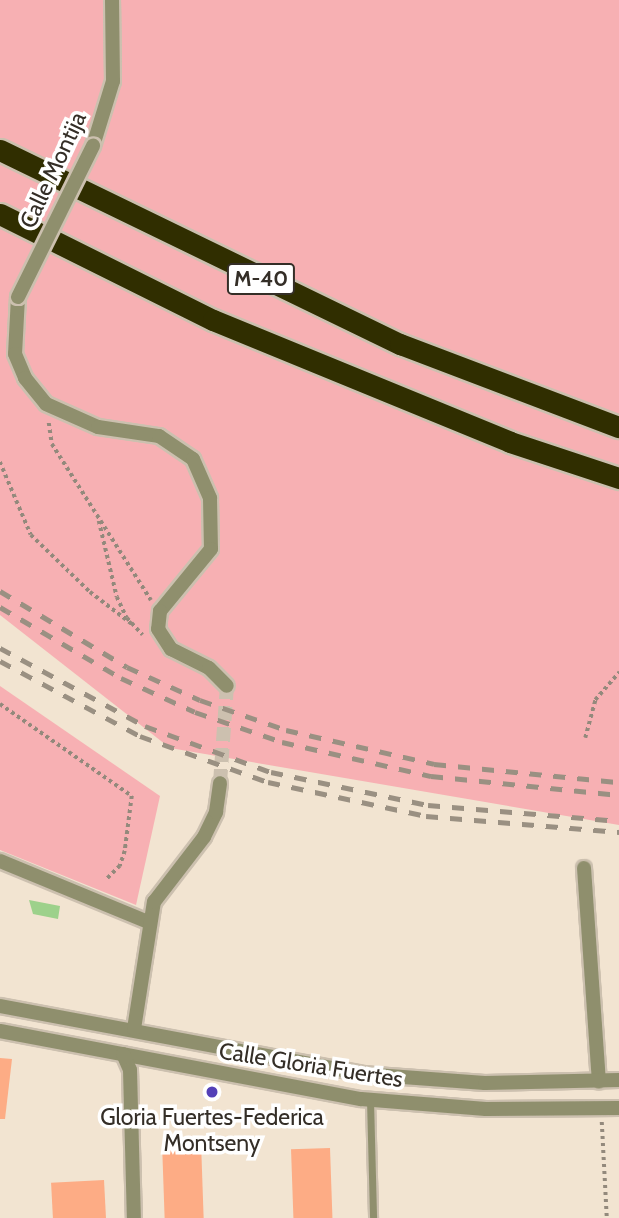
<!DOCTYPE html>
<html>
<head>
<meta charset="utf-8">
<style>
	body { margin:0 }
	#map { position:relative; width:619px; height:1218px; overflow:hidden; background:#f2e4d1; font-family:Cabin,sans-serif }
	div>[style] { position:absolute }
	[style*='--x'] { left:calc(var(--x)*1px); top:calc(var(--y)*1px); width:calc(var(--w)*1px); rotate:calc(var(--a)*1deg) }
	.green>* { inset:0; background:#f7b0b3 }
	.water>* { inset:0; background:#9dd18b }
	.building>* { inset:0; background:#fdac85; transform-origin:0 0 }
	.street-tunnel>* { height:14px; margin-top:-7px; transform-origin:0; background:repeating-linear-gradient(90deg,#ccc0af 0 14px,transparent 0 21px) }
	.path>* { height:3.5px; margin-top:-1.75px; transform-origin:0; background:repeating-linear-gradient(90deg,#93897c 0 3.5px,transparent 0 7px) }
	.roads { filter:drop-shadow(2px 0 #ccc0af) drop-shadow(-2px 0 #ccc0af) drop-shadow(0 2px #ccc0af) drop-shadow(0 -2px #ccc0af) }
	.lane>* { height:7px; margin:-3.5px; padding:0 3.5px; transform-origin:3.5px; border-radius:3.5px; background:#8f8f6d }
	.street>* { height:14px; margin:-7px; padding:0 7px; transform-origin:7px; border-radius:7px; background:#8f8f6d }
	.highway>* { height:21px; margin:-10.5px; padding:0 10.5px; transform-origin:10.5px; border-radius:10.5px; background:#302e00 }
	.rail>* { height:5px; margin-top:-2.5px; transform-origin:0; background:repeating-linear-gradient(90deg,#9a9082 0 12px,transparent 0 24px) }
	.bridges { filter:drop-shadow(2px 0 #ccc0af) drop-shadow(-2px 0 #ccc0af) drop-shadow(0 2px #ccc0af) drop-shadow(0 -2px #ccc0af) }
	.street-bridge>* { height:14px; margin:-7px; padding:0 7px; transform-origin:7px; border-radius:7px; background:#8f8f6d }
	.dots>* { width:19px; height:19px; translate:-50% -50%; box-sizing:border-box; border:4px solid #fff; border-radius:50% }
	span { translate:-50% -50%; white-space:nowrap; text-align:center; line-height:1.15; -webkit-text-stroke:7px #fff; paint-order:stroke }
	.shield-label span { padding:2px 5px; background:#fff; border:2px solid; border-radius:5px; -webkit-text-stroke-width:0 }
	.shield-label { font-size:21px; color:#342e27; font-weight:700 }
	.street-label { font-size:23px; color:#342e27 }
	.poi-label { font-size:23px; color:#342e27 }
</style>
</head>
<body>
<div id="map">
	<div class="green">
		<div style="clip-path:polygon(0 0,619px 0,619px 825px,170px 748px,0 615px)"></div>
		<div style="clip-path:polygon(0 686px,160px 796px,136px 905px,0 850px)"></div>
	</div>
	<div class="water">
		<div style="clip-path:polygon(29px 900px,60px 906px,58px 919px,33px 914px)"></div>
	</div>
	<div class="building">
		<div style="clip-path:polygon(0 1058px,12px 1059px,5px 1119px,0 1119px)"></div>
		<div style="left:201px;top:1142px;width:76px;height:39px;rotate:88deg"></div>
		<div style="left:330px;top:1148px;width:70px;height:39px;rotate:88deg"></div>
		<div style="left:104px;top:1180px;width:38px;height:53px;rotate:87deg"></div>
	</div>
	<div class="street-tunnel">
		<div style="--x:220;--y:783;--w:97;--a:-85.9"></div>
	</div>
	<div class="path">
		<div style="--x:49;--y:423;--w:21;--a:82"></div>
		<div style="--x:52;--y:444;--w:185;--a:57.6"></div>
		<div style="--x:0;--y:462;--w:79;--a:67"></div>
		<div style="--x:31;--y:535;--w:82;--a:44"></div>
		<div style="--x:90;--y:592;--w:53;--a:37.3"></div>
		<div style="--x:99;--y:521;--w:78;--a:76.7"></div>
		<div style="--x:117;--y:597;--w:23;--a:65"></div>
		<div style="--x:127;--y:618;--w:23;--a:47"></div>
		<div style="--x:0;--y:704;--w:161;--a:34.9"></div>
		<div style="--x:132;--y:796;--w:55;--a:97.3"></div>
		<div style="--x:125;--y:851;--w:16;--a:108"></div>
		<div style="--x:120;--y:866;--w:18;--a:135"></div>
		<div style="--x:585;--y:738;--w:39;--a:-75"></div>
		<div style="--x:595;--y:700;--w:37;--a:-49"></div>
		<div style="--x:602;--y:1122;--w:96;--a:87"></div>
	</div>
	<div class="roads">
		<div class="lane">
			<div style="--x:370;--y:1100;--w:118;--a:88.5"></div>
		</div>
		<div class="street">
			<div style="--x:93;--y:146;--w:68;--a:-72.9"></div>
			<div style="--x:113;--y:81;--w:81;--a:-90.7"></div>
			<div style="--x:18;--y:297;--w:57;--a:93"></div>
			<div style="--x:15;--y:354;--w:26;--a:67"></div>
			<div style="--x:25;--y:378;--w:33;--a:51"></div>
			<div style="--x:46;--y:404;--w:57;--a:23.9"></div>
			<div style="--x:98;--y:427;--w:62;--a:8.4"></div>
			<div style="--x:159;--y:436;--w:41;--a:34.1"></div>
			<div style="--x:193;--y:459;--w:43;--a:66.4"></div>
			<div style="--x:210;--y:498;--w:51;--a:88.9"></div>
			<div style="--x:211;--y:549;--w:80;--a:129.4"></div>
			<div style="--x:160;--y:611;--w:18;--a:96"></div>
			<div style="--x:158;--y:629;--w:24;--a:57"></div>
			<div style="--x:171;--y:649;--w:42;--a:26.6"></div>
			<div style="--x:209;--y:668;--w:25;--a:45"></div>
			<div style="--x:0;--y:861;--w:160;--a:22.4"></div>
			<div style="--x:584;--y:868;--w:214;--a:86"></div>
			<div style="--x:0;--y:1006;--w:368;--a:10.6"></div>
			<div style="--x:362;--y:1074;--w:123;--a:4.2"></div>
			<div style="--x:485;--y:1083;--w:134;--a:-1.3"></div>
			<div style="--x:134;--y:1029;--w:129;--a:-81.1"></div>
			<div style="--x:154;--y:902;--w:82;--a:-52.4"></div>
			<div style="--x:204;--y:837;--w:28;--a:-64"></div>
			<div style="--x:216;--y:812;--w:29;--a:-82"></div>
			<div style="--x:0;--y:1031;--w:367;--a:10.7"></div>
			<div style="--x:361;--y:1099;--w:125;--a:4.6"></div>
			<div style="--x:486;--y:1109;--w:133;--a:-0.4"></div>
			<div style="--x:123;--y:1054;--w:17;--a:66"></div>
			<div style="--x:130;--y:1070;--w:148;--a:88.5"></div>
		</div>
		<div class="highway">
			<div style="--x:0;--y:150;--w:445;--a:25.9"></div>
			<div style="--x:400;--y:344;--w:234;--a:20.8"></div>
			<div style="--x:0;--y:214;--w:238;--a:26.5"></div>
			<div style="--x:213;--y:320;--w:321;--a:22.3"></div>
			<div style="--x:510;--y:442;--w:115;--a:18.3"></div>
		</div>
	</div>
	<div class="rail">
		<div style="--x:0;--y:591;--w:148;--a:30.9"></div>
		<div style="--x:127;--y:667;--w:80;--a:24.3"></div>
		<div style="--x:200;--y:700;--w:91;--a:19.2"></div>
		<div style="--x:286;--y:730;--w:152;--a:12.9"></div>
		<div style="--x:434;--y:764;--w:186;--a:5.6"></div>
		<div style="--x:0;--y:607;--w:140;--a:30.4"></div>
		<div style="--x:121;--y:678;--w:81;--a:24.7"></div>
		<div style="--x:195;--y:712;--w:92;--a:19"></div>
		<div style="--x:282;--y:742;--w:153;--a:12.9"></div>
		<div style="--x:431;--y:776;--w:189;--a:5.8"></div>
		<div style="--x:0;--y:648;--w:165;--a:28.3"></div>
		<div style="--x:145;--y:726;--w:134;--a:20.1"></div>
		<div style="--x:271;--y:772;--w:160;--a:11.9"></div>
		<div style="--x:428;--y:805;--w:192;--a:4.8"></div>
		<div style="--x:0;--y:661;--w:159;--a:28.2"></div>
		<div style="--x:140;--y:736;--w:136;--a:19.8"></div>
		<div style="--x:268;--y:782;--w:162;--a:12.1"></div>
		<div style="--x:426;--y:816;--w:194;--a:4.7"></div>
	</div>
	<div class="bridges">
		<div class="street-bridge">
			<div style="--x:18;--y:297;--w:169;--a:-63.6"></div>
		</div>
	</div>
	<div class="dots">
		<div style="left:212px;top:1092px;background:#5440b7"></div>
	</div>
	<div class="shield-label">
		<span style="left:261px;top:279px">M-40</span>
	</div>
	<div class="street-label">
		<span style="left:53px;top:170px;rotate:-65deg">Calle Montija</span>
		<span style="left:311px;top:1065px;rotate:9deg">Calle Gloria Fuertes</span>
	</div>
	<div class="poi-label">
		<span style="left:212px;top:1130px">Gloria Fuertes-Federica<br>Montseny</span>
	</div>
</div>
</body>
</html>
